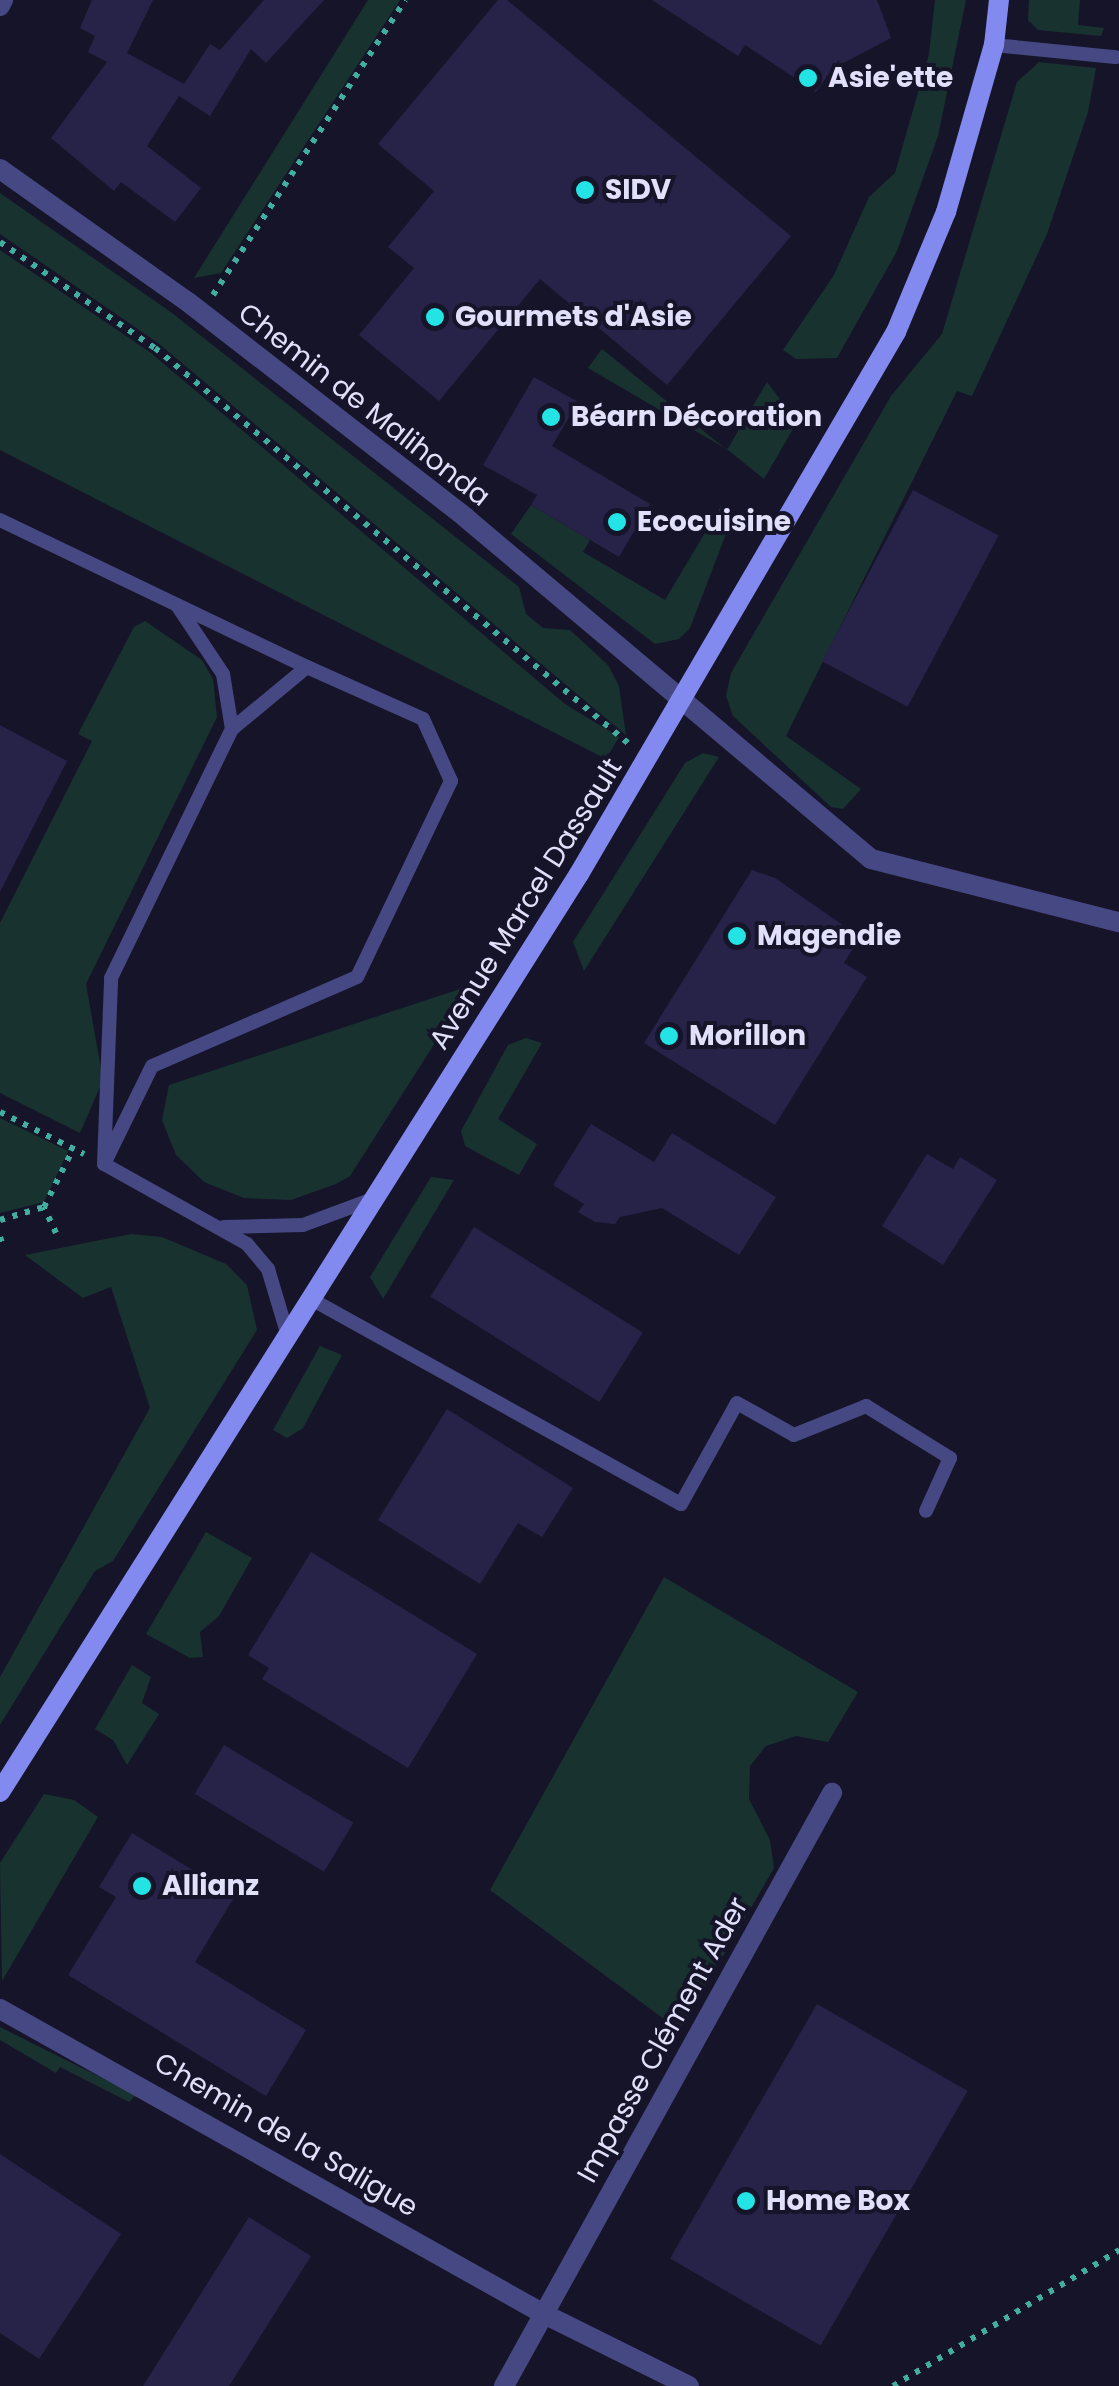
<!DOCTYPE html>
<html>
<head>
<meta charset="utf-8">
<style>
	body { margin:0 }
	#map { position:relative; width:1119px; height:2386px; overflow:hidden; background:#161429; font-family:Poppins,sans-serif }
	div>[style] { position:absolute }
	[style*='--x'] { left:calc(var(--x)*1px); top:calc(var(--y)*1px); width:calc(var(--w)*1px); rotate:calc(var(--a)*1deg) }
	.green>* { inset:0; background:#18322f }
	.building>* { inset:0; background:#272248; transform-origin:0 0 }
	.path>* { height:6px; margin-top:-3px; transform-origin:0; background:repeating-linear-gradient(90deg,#40af9f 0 5px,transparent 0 13px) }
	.lane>* { height:14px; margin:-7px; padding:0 7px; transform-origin:7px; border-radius:7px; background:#454882 }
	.street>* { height:20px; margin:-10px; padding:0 10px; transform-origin:10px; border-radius:10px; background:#454882 }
	.secondary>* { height:20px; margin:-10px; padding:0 10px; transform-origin:10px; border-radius:10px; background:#828af0 }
	.dots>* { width:28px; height:28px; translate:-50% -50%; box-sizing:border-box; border:5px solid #161429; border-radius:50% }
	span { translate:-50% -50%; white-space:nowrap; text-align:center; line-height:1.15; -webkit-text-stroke:8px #161429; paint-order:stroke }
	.poi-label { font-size:28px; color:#e1e0fb; font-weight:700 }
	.left { translate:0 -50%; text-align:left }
	.street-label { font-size:28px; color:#e1e0fb }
</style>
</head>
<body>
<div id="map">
	<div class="green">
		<div style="clip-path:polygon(368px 0,400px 0,221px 273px,194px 278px)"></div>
		<div style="clip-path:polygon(935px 0,966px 0,938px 136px,897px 251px,837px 358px,796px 359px,783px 350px,834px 275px,869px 197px,895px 173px,929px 54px)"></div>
		<div style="clip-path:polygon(1029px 0,1080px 0,1078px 25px,1104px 28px,1101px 36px,1038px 30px,1028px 20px)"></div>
		<div style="clip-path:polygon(1039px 62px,1096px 68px,1088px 112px,1047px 234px,972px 396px,957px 391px,786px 736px,861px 789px,843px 809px,831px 807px,733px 716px,726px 696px,731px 673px,891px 396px,942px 334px,1017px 82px)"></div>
		<div style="clip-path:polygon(0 193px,172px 313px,519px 587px,526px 614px,543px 628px,570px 630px,608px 665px,619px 686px,626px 735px,158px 343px,0 234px)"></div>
		<div style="clip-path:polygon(0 250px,151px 353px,565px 704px,619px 737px,606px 759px,0 450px)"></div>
		<div style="clip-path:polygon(602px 349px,727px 450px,767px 382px,797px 422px,764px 479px,728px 450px,588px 368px)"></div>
		<div style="clip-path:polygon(531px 505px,590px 540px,583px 552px,665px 600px,721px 506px,734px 513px,690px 628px,679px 639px,655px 644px,511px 534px)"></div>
		<div style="clip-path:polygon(145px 621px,202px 660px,213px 679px,217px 717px,86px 984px,103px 1080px,80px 1133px,0 1093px,0 923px,92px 741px,78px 734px,134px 627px)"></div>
		<div style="clip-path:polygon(703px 753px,719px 757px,584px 971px,573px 942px,685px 763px)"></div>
		<div style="clip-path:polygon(472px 985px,350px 1176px,336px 1184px,291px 1200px,244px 1198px,204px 1182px,176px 1155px,162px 1120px,169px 1085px)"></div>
		<div style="clip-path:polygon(526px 1038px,542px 1043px,498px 1119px,537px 1144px,519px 1175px,465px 1146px,461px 1131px,508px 1045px)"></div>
		<div style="clip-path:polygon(0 1118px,68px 1151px,44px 1202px,0 1213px)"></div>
		<div style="clip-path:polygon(431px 1177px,454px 1180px,383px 1299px,370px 1277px)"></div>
		<div style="clip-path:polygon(131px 1234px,162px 1237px,226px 1264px,247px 1285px,257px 1330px,113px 1561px,95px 1571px,0 1725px,0 1677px,150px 1408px,111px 1287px,83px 1298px,25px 1255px)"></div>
		<div style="clip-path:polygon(320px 1346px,342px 1355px,303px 1428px,287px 1438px,273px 1430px)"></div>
		<div style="clip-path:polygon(206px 1532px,252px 1558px,219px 1616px,200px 1632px,203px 1657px,190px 1658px,146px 1634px)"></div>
		<div style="clip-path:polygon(664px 1577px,858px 1692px,828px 1742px,796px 1736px,766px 1746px,750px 1766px,749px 1799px,770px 1840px,774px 1868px,680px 2031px,490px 1890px)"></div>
		<div style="clip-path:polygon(132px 1665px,151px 1677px,142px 1703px,159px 1714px,127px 1765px,113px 1740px,95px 1729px)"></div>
		<div style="clip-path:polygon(44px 1794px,74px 1800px,98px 1817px,2px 1981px,0 1863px)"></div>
		<div style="clip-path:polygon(0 2027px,136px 2095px,129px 2102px,60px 2067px,56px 2073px,0 2040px)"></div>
	</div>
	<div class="building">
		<div style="clip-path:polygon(92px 0,153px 0,127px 53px,184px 84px,210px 44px,220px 50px,264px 0,324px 0,266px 63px,251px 49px,210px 116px,179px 96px,147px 146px,201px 188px,175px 222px,121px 182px,114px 191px,51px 138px,107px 62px,88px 52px,95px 36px,80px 28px)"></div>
		<div style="clip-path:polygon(498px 0,507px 0,791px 236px,667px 385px,540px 279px,439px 401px,359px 335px,414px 268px,388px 247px,434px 191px,378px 144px)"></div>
		<div style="clip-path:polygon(652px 0,877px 0,891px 38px,832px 69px,816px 92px,745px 45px,738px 56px)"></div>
		<div style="clip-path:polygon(534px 377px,578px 402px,552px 446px,650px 504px,619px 557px,531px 505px,537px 495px,483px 465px)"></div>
		<div style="left:913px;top:490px;width:97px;height:194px;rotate:28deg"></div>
		<div style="clip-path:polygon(0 725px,67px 761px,0 892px)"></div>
		<div style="clip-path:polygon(752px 870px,775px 878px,860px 937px,844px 963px,867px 977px,775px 1125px,644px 1043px)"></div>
		<div style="clip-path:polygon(591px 1124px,654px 1162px,672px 1133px,776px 1197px,739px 1255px,662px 1208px,620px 1217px,615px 1224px,595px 1222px,578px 1212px,584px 1204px,553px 1185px)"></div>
		<div style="clip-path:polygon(927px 1154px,953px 1169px,960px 1157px,997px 1180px,943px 1265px,882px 1226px)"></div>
		<div style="left:474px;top:1227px;width:199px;height:82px;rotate:32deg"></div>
		<div style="clip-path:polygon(447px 1409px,573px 1488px,542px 1537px,518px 1523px,480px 1584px,378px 1520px)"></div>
		<div style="clip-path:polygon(311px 1552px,477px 1654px,408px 1768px,262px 1679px,269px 1668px,248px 1655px)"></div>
		<div style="left:224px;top:1745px;width:151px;height:57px;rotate:31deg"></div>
		<div style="clip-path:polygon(132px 1833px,235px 1896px,195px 1962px,306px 2030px,266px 2096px,68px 1975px,116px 1897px,99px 1887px)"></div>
		<div style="left:817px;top:2004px;width:174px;height:294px;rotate:30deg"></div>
		<div style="clip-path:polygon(0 2154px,121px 2234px,39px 2359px,0 2333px)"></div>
		<div style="clip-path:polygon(249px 2217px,311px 2256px,229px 2386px,143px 2386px)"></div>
	</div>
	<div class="path">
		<div style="--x:0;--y:242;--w:188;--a:34.4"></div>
		<div style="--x:155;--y:348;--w:616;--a:39.87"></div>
		<div style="--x:213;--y:295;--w:352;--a:-56.9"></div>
		<div style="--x:0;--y:1112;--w:94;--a:26.6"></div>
		<div style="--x:0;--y:1220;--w:46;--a:-16.5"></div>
		<div style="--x:56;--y:1233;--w:29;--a:-115"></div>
		<div style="--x:44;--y:1207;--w:65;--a:-63.4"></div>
		<div style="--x:0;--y:1237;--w:6;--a:72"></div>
		<div style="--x:893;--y:2386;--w:264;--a:-31"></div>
	</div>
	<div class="lane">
		<div style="--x:994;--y:45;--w:122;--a:5.7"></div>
		<div style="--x:0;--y:520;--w:340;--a:25.6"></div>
		<div style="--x:177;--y:605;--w:83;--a:56.3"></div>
		<div style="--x:223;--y:674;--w:56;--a:80.7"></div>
		<div style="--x:104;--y:1164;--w:186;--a:-87.8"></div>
		<div style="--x:111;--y:978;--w:277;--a:-64.1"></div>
		<div style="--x:232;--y:729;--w:97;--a:-39.6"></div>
		<div style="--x:307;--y:667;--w:127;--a:24.1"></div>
		<div style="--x:423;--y:719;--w:68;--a:65.7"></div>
		<div style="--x:451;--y:781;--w:217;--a:115.6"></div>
		<div style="--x:357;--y:977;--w:223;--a:156.5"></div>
		<div style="--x:152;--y:1066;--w:109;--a:116.1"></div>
		<div style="--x:104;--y:1164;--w:164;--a:29.2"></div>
		<div style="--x:247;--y:1244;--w:33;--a:50"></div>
		<div style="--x:268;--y:1269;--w:70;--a:73.4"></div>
		<div style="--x:224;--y:1227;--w:79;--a:-1.5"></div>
		<div style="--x:303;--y:1225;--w:75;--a:-20.4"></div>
		<div style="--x:311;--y:1299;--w:423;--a:29"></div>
		<div style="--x:681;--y:1504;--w:115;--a:-61"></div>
		<div style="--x:737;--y:1403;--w:65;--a:29.3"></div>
		<div style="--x:794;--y:1435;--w:78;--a:-21.9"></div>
		<div style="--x:866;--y:1406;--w:99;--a:31.8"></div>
		<div style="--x:950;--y:1458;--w:58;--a:114.4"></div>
	</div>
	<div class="street">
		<div style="--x:0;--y:6;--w:7;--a:-63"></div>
		<div style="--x:0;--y:169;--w:230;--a:35.3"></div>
		<div style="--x:188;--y:302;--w:352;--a:37.8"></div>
		<div style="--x:466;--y:518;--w:529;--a:40.1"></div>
		<div style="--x:871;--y:859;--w:256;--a:14.3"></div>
		<div style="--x:0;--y:2009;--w:621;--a:29.29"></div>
		<div style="--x:542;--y:2313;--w:164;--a:26.4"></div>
		<div style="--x:504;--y:2386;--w:678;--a:-61.05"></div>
	</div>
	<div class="secondary">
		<div style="--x:0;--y:1792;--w:1085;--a:-57.76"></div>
		<div style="--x:579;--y:874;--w:628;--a:-59.68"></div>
		<div style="--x:896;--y:332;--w:130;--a:-67.4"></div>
		<div style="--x:946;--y:212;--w:174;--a:-74"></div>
		<div style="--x:994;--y:45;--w:45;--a:-83.7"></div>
	</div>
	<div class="dots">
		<div style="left:808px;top:78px;background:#23e3e5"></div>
		<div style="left:585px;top:190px;background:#23e3e5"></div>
		<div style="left:435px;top:317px;background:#23e3e5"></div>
		<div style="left:551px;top:417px;background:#23e3e5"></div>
		<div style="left:617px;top:522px;background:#23e3e5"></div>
		<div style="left:737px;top:936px;background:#23e3e5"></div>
		<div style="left:669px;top:1036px;background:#23e3e5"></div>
		<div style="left:142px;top:1886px;background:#23e3e5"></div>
		<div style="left:746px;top:2201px;background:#23e3e5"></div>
	</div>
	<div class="poi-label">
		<span class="left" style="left:828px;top:78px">Asie'ette</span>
		<span class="left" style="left:605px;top:190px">SIDV</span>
		<span class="left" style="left:455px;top:317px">Gourmets d'Asie</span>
		<span class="left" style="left:571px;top:417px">Béarn Décoration</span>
		<span class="left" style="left:637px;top:522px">Ecocuisine</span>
		<span class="left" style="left:757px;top:936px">Magendie</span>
		<span class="left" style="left:689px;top:1036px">Morillon</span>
		<span class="left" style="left:162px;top:1886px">Allianz</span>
		<span class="left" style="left:766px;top:2201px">Home Box</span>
	</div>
	<div class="street-label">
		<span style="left:364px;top:405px;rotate:38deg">Chemin de Malihonda</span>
		<span style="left:526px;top:904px;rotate:-58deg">Avenue Marcel Dassault</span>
		<span style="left:663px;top:2040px;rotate:-61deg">Impasse Clément Ader</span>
		<span style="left:286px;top:2135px;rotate:30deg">Chemin de la Saligue</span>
	</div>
</div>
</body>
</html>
